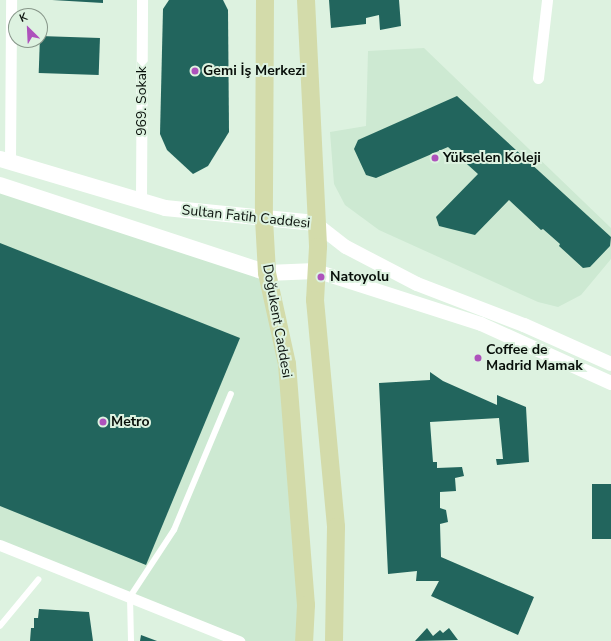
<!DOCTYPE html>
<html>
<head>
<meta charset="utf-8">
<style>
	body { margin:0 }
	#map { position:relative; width:611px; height:641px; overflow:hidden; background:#ddf2e0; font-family:"Nunito Sans",sans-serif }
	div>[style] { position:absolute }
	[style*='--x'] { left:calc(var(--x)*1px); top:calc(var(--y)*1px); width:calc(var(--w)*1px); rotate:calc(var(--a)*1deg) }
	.built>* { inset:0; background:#cde9d2 }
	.building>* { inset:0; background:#22655d; transform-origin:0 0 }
	.service>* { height:5.5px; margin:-2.75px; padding:0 2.75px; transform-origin:2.75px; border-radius:2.75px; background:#fff }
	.minor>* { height:11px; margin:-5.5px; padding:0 5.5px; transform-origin:5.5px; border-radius:5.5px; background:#fff }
	.tertiary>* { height:14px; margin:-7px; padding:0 7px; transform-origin:7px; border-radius:7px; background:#fff }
	.secondary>* { height:16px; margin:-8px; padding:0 8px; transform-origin:8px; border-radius:8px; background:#fff }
	.primary>* { height:18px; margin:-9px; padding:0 9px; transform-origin:9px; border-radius:9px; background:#d3dbaa }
	.dots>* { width:11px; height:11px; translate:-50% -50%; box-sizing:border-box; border:2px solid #ddf2e0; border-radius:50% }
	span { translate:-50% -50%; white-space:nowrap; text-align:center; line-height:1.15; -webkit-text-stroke:4px #ddf2e0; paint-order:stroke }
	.poi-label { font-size:14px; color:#080f0a; font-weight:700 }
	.left { translate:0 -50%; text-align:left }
	.street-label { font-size:14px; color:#080f0a }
	.north { position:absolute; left:8px; top:8px; width:40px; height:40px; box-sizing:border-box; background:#ddf2e0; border:1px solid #88978a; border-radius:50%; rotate:336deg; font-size:11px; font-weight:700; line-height:16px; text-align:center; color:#080f0a }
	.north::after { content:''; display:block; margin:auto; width:14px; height:18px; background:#ae52bc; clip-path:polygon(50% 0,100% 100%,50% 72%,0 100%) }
</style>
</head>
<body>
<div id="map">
	<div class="built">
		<div style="clip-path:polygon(424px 48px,611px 228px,611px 259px,581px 295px,558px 307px,538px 302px,379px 230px,345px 205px,334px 184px,330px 132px,366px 126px,368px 51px)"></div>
		<div style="clip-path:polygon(0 185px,267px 273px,287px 364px,304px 641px,239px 641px,0 545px)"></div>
	</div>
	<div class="building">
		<div style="clip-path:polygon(52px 0,103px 0,103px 3px)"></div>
		<div style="clip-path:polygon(169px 0,223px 0,228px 10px,229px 132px,208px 166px,193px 174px,167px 150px,160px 134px,163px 9px)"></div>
		<div style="clip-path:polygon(329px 0,399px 0,401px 26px,380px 30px,379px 15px,366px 18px,366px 24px,331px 28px)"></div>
		<div style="left:40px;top:36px;width:60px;height:37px;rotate:2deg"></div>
		<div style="clip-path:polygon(457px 96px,611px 237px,610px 246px,590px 267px,583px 268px,559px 246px,560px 244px,543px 229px,541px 230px,509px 200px,475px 235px,439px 226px,436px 217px,478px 174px,448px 147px,376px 178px,366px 175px,354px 149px,358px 140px)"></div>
		<div style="clip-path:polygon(0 243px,240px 338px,146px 565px,0 506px)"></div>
		<div style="clip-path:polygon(430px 372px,443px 381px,497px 405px,497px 395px,526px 407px,529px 462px,497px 465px,496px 459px,503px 459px,499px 418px,430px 422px,433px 462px,437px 462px,437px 468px,462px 467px,464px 476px,455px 478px,456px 491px,440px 492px,440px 508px,446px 510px,448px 522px,440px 524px,441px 557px,534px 597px,518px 635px,431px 596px,439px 581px,416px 581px,417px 571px,388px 574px,379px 383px,430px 380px)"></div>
		<div style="left:611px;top:484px;width:55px;height:19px;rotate:90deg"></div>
		<div style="clip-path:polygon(39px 609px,89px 612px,93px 641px,30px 641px,31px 628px,34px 628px,34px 618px,38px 618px)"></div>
		<div style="clip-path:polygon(427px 628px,433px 636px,440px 630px,443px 633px,449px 628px,458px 640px,415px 641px)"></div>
		<div style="clip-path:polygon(141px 635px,157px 641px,140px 641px)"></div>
	</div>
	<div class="service">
		<div style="--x:0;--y:626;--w:60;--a:-50.4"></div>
		<div style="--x:131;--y:641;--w:44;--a:-91.3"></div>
		<div style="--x:130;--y:597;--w:80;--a:-56.7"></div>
		<div style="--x:174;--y:530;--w:147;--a:-67.3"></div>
	</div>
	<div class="minor">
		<div style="--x:538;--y:78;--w:79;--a:-83.4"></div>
		<div style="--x:10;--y:162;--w:162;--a:-89.6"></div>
		<div style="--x:141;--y:201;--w:201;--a:-89.7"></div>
		<div style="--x:0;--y:545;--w:258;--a:21.9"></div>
	</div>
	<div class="tertiary">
		<div style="--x:315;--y:223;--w:39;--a:38"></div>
		<div style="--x:346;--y:247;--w:80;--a:27.5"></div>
		<div style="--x:417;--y:284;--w:115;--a:21"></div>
		<div style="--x:524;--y:325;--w:95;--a:24.1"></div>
		<div style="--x:316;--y:271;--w:173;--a:17.8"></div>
		<div style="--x:481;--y:324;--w:143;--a:24.4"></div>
	</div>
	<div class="secondary">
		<div style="--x:0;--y:159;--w:172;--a:16.5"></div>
		<div style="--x:165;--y:208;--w:151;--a:5.7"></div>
		<div style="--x:0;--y:185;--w:281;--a:18.2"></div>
		<div style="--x:267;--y:273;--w:49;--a:-2.3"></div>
	</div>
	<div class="primary">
		<div style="--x:265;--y:0;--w:219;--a:90.3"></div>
		<div style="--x:264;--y:219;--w:54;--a:86.8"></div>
		<div style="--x:267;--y:273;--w:93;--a:77.6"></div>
		<div style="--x:287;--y:364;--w:242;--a:85.5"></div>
		<div style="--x:306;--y:605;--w:36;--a:93"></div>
		<div style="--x:306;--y:0;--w:247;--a:87.2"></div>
		<div style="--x:318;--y:247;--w:53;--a:93.2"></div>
		<div style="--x:315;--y:300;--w:228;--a:84.7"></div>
		<div style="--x:336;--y:527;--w:114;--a:91"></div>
	</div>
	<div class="dots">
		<div style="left:195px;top:71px;background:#ae52bc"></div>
		<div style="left:435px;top:158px;background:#ae52bc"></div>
		<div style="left:321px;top:277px;background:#ae52bc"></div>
		<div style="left:478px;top:358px;background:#ae52bc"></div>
		<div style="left:103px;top:422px;background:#ae52bc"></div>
	</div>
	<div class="poi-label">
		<span class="left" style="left:203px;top:71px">Gemi İş Merkezi</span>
		<span class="left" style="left:443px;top:158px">Yükselen Koleji</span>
		<span class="left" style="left:330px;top:277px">Natoyolu</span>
		<span class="left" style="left:486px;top:358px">Coffee de<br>Madrid Mamak</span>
		<span class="left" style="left:111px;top:422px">Metro</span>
	</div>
	<div class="street-label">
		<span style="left:142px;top:101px;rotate:-90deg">969. Sokak</span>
		<span style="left:246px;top:217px;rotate:6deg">Sultan Fatih Caddesi</span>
		<span style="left:277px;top:321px;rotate:80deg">Doğukent Caddesi</span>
	</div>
	<div class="north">K</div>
</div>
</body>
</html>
